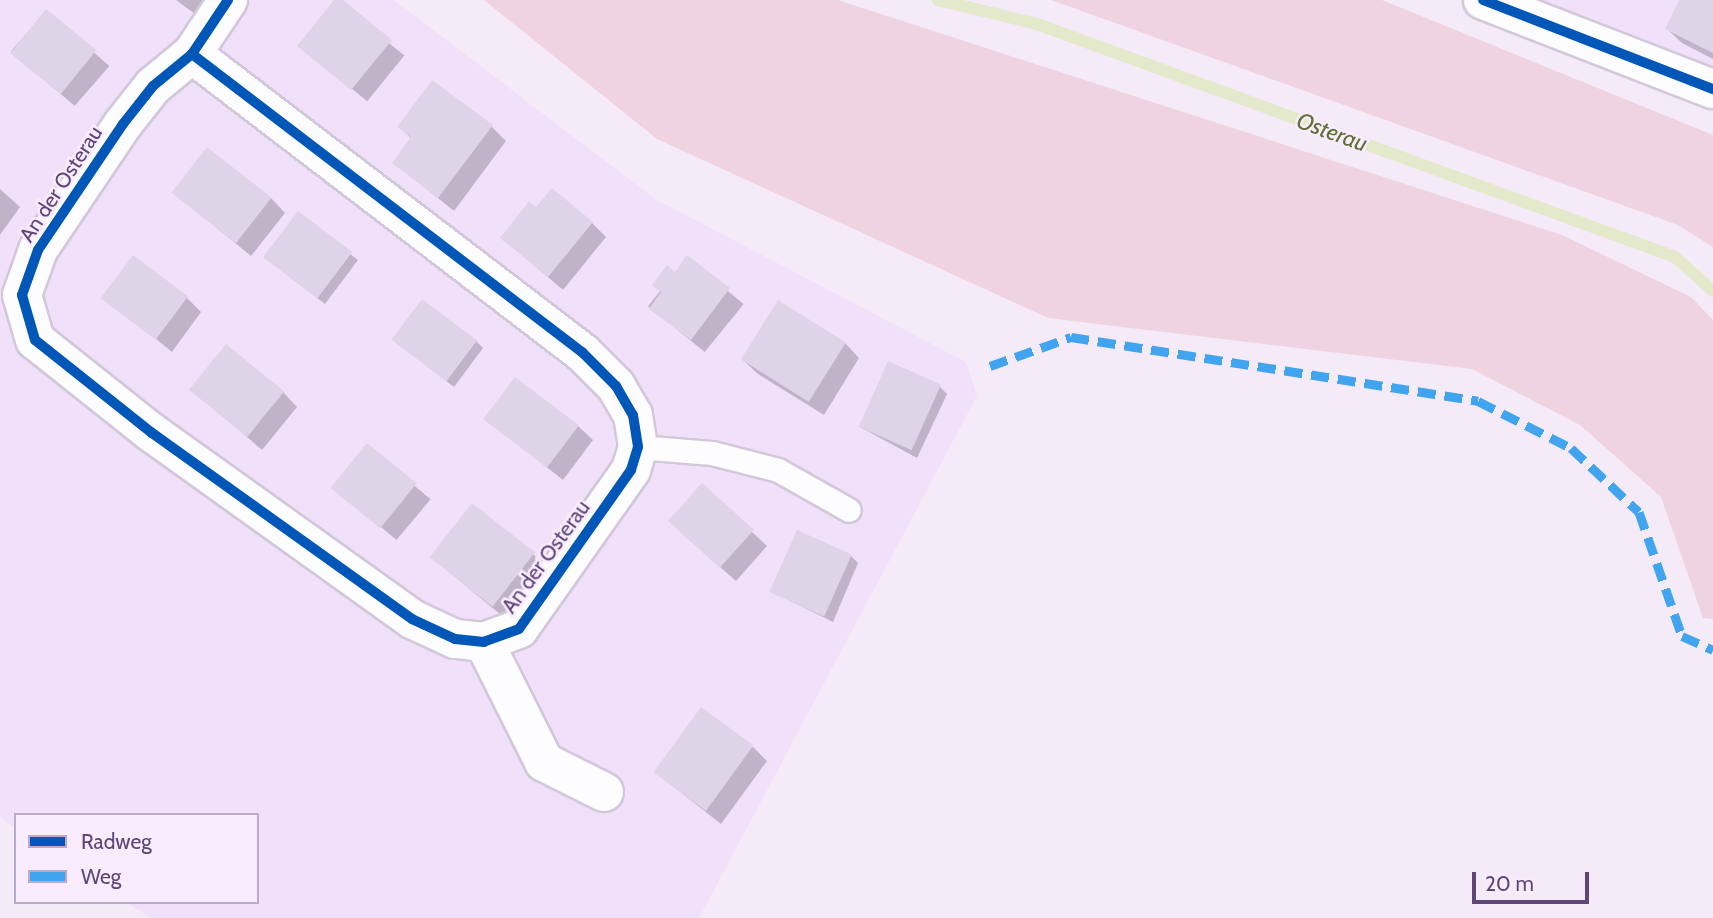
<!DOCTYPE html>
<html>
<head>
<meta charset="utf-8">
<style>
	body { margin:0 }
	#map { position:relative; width:1713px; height:918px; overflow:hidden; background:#f4eaf8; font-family:Cabin,sans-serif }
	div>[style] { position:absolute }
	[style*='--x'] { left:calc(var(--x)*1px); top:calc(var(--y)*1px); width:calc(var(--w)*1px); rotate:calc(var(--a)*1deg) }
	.residential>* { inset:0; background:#f1e0fa }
	.green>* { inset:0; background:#f0d3e1 }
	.shadow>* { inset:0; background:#0003; transform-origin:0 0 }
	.stream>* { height:12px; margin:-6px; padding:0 6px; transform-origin:6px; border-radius:6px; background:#e3e9ca }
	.building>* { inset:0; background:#dfd4e7; transform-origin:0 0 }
	.roads { filter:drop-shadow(2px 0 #d2c8d9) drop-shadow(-2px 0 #d2c8d9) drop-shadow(0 2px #d2c8d9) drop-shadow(0 -2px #d2c8d9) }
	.lane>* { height:23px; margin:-11.5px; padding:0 11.5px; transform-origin:11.5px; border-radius:11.5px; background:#fdfcfe }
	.street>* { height:38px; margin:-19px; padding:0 19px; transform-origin:19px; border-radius:19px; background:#fdfcfe }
	.quiet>* { height:9px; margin-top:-4.5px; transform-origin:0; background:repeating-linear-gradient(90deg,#41a4ef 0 18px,transparent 0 27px) }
	.cycleway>* { height:10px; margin:-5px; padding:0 5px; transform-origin:5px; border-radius:5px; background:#0057b8 }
	span { translate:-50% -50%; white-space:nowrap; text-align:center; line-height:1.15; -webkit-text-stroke:5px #f9ecff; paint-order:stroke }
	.street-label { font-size:21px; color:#5e4778 }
	.water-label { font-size:23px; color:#607134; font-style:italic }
	.legend { position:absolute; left:14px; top:813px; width:245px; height:91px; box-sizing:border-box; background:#f9ecff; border:2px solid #bbaac9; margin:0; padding:9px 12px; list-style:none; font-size:21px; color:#5e4778 }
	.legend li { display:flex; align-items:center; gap:14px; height:35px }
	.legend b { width:35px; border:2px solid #bbaac9 }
	.scale { position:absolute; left:1472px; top:872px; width:117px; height:32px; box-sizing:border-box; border:4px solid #5e4778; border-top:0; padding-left:9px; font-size:21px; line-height:24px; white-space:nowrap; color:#5e4778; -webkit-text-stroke:5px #f9ecff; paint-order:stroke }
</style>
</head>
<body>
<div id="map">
	<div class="residential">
		<div style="clip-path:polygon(0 0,394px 0,655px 199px,966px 362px,977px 396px,699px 918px,151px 918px,126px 902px,257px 902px,257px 815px,16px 815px,16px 829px,0 817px)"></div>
		<div style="clip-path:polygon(1483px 0,1713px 0,1713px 89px)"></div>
	</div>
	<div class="green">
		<div style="clip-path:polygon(484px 0,838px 0,1562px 235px,1691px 297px,1713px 320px,1713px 619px,1703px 618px,1661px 497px,1580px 425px,1472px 369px,1048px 318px,657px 139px)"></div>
		<div style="clip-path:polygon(1051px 0,1382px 0,1713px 135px,1713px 247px,1678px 225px)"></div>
	</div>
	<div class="shadow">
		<div style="clip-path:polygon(176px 0,206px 0,195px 14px)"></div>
		<div style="left:336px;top:0;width:88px;height:59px;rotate:39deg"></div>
		<div style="clip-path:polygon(1681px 0,1713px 0,1713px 59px,1682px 43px,1667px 29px)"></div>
		<div style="left:46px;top:11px;width:84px;height:53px;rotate:41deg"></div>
		<div style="clip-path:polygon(399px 127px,492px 127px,506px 141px,454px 211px,394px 163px,412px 139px)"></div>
		<div style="clip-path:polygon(0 189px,20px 207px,0 235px)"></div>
		<div style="clip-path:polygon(174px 193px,271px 198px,285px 213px,251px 256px)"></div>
		<div style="clip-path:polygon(537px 209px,592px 223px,606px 237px,563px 290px,502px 238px)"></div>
		<div style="clip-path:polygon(298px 214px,358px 260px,325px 304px,273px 264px)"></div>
		<div style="left:687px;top:258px;width:73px;height:62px;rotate:39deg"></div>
		<div style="clip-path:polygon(104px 297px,187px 298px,201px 312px,172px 352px)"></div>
		<div style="clip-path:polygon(476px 341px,483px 348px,454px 387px,401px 346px)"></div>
		<div style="clip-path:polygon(845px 343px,859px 358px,824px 415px,758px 374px,743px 360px)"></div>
		<div style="clip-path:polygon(940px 387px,947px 394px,917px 458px,860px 427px)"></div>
		<div style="clip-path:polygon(192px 390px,283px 392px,297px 407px,262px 450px)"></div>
		<div style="clip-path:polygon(486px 419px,578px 426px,593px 440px,563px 480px)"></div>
		<div style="left:367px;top:446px;width:83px;height:53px;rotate:40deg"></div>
		<div style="clip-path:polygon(702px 485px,767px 546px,736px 581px,684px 535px)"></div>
		<div style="clip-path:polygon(533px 554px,548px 568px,507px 620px,431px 557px)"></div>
		<div style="clip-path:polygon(851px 556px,858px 563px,833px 622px,772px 592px)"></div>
		<div style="clip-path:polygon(753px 747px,767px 761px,721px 824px,655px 772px)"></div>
	</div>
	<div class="stream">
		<div style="--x:938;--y:0;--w:102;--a:13.6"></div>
		<div style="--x:1037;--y:24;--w:679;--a:20.06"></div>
		<div style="--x:1675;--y:257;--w:51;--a:41.8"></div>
	</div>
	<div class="building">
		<div style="clip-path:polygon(334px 0,343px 0,392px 40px,351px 90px,297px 46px)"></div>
		<div style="clip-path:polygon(1679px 0,1713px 0,1713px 53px,1665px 29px)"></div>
		<div style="left:46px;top:9px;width:65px;height:57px;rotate:39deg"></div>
		<div style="clip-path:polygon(432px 80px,493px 125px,438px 198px,392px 163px,411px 137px,397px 127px)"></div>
		<div style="left:207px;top:147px;width:82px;height:58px;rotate:38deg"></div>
		<div style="clip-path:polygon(552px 188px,593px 222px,548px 277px,500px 238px,529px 201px,536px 207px)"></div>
		<div style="left:298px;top:211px;width:68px;height:58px;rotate:37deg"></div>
		<div style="left:133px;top:255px;width:69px;height:54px;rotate:37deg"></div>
		<div style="clip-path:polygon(687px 255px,730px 288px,691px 340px,649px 309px,661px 292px,652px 285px,667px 265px,675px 272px)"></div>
		<div style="left:422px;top:299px;width:69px;height:51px;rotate:37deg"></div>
		<div style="left:778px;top:300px;width:80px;height:70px;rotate:32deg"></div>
		<div style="left:226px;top:344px;width:75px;height:59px;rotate:39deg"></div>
		<div style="left:888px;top:361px;width:58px;height:72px;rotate:24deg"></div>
		<div style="left:515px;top:377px;width:80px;height:53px;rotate:37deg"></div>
		<div style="left:367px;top:443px;width:64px;height:58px;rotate:39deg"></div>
		<div style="left:702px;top:483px;width:70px;height:51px;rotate:42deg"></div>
		<div style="left:472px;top:503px;width:80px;height:69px;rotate:38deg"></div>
		<div style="left:797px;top:530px;width:60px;height:68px;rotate:24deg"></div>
		<div style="left:701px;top:707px;width:65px;height:81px;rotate:36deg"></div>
	</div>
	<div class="roads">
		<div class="lane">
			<div style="--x:638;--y:447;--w:74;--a:4.6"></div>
			<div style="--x:712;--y:453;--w:68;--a:14.4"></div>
			<div style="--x:778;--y:470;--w:81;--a:29.4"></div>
		</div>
		<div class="street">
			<div style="--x:1483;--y:0;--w:247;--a:21.2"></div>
			<div style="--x:192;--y:54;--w:491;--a:37.4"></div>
			<div style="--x:582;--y:352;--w:48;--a:45"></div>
			<div style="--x:616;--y:386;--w:34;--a:60"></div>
			<div style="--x:633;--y:415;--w:32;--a:81"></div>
			<div style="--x:638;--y:447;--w:24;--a:107"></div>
			<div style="--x:631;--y:470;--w:194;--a:125.2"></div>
			<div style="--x:519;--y:629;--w:37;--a:160"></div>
			<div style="--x:484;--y:642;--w:29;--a:-174"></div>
			<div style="--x:455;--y:639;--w:47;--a:-155.1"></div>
			<div style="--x:412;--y:619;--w:320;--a:-144.4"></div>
			<div style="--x:152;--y:433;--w:149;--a:-141.5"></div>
			<div style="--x:35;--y:340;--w:47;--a:-106.1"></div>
			<div style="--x:22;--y:295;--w:48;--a:-70.4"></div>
			<div style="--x:38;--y:250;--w:152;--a:-56"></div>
			<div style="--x:123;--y:124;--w:48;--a:-51.7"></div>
			<div style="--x:153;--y:86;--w:50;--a:-39.4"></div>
			<div style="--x:192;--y:54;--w:65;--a:-56.3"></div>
			<div style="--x:484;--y:642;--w:134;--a:63.4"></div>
			<div style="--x:544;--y:762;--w:67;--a:26.6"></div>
		</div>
	</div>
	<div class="quiet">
		<div style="--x:990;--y:366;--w:86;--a:-19.7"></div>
		<div style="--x:1071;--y:337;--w:412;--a:8.9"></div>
		<div style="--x:1478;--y:401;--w:104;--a:26.8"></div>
		<div style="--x:1571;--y:448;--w:93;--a:43.3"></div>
		<div style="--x:1639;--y:512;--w:131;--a:70.9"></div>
		<div style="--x:1682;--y:636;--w:34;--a:24"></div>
	</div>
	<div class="cycleway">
		<div style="--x:1483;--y:0;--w:247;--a:21.2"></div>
		<div style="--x:192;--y:54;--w:491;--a:37.4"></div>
		<div style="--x:582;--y:352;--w:48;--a:45"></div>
		<div style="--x:616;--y:386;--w:34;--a:60"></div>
		<div style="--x:633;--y:415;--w:32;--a:81"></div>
		<div style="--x:638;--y:447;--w:24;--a:107"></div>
		<div style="--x:631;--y:470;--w:194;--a:125.2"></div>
		<div style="--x:519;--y:629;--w:37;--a:160"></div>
		<div style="--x:484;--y:642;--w:29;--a:-174"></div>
		<div style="--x:455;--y:639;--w:47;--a:-155.1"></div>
		<div style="--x:412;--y:619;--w:320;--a:-144.4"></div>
		<div style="--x:152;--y:433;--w:149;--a:-141.5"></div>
		<div style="--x:35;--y:340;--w:47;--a:-106.1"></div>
		<div style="--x:22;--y:295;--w:48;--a:-70.4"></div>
		<div style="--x:38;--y:250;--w:152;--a:-56"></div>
		<div style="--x:123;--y:124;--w:48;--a:-51.7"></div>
		<div style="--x:153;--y:86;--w:50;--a:-39.4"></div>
		<div style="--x:192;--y:54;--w:65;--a:-56.3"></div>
	</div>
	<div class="street-label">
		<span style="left:61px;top:184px;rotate:-57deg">An der Osterau</span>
		<span style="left:546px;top:557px;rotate:-54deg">An der Osterau</span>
	</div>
	<div class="water-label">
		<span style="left:1332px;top:132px;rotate:20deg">Osterau</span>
	</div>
	<ul class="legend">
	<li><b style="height:9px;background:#0057b8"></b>Radweg</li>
	<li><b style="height:9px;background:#41a4ef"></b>Weg</li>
	</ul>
	<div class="scale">20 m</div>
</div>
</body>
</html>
